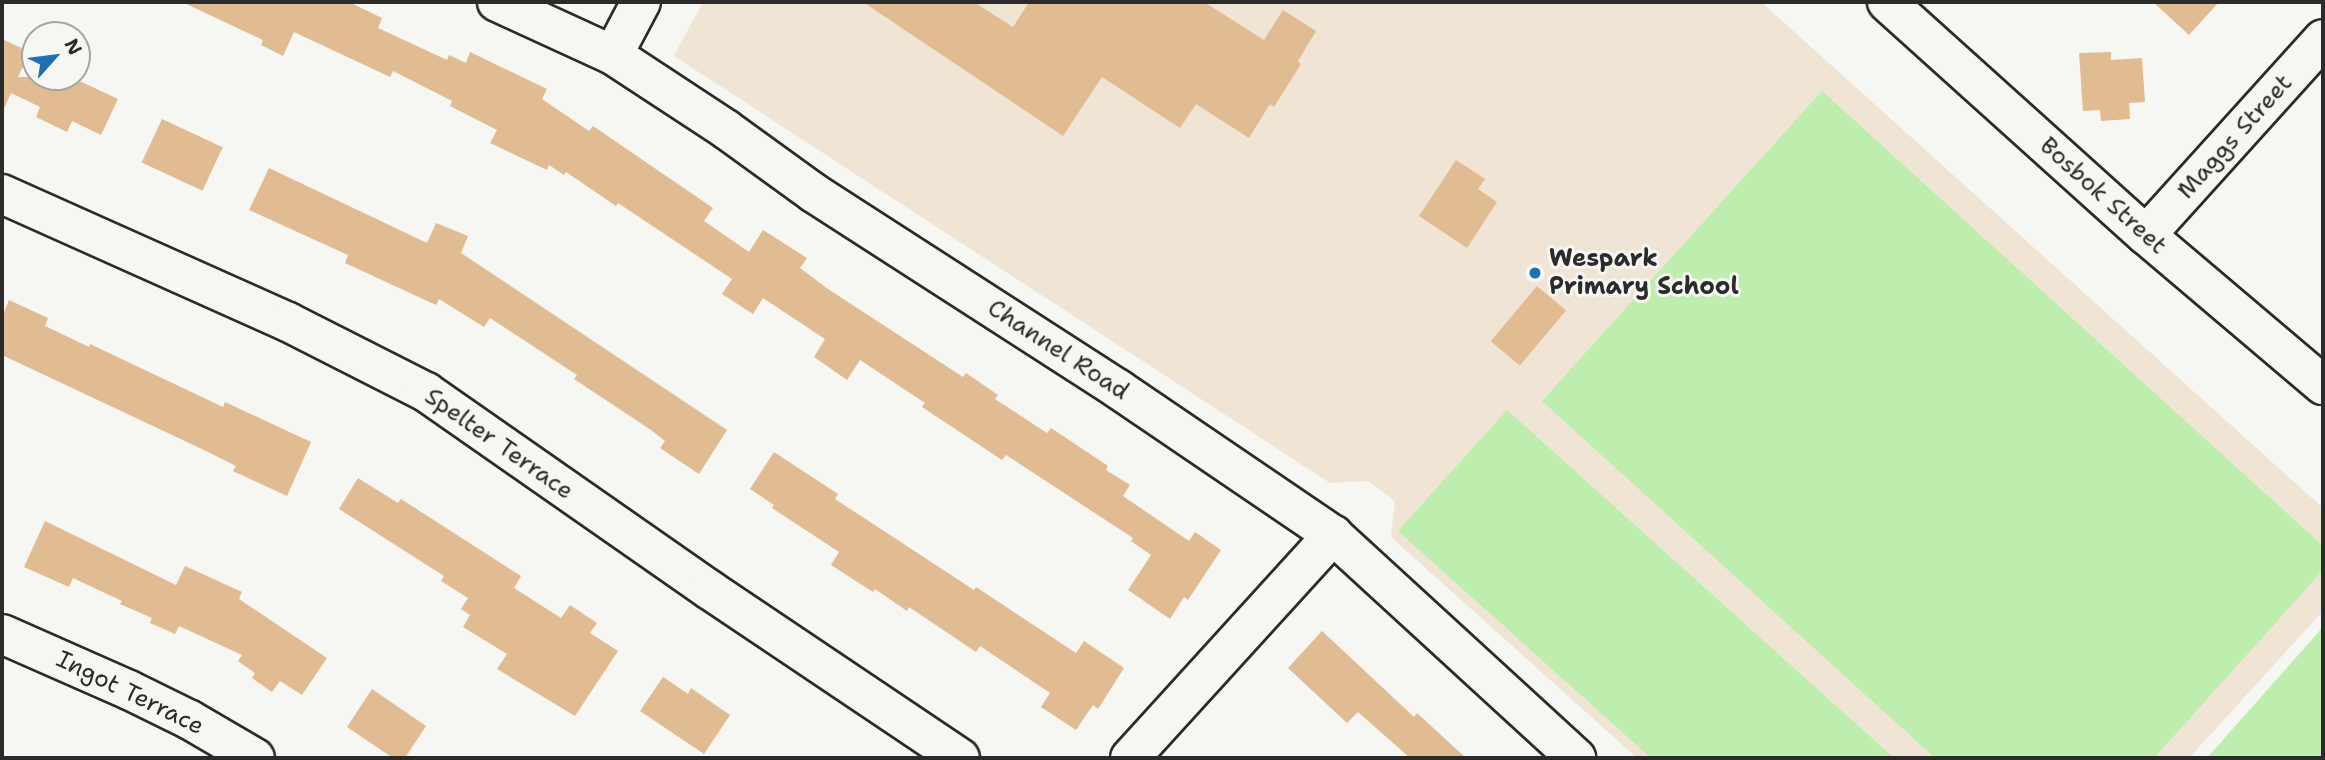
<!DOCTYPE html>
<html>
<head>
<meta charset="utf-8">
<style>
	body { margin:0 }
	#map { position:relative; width:2325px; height:760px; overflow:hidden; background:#f6f6f2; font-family:"Shantell Sans",sans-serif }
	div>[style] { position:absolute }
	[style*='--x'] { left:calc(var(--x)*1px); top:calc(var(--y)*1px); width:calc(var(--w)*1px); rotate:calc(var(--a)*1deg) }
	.built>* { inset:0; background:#f0e4d5 }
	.green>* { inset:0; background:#bdeead }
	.building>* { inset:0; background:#e1bb92; transform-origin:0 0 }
	.roads { filter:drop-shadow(2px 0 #2b2b2b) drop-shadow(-2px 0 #2b2b2b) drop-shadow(0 2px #2b2b2b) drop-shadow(0 -2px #2b2b2b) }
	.minor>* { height:38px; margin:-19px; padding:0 19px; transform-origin:19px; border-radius:19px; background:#f6f6f2 }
	.dots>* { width:19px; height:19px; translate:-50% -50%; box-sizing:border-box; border:4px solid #f6f6f2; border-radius:50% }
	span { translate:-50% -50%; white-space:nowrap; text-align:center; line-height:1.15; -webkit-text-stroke:6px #f6f6f2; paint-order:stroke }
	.street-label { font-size:24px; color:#2b2b2b }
	.poi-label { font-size:24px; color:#2b2b2b; font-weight:700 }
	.left { translate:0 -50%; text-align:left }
	.frame { position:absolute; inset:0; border:4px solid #2b2b2b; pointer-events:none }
	.north { position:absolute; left:21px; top:21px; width:70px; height:70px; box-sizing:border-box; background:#f6f6f2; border:2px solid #a5a5a2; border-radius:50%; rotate:62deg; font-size:19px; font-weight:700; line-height:28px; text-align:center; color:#2b2b2b }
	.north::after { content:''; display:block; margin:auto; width:24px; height:32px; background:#1f6fb2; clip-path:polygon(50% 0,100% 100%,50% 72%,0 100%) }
</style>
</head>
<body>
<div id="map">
	<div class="built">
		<div style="clip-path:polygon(703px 2px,1761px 2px,2323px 508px,2323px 611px,2189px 758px,1637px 758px,1391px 537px,1395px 501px,1368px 481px,1330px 483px,674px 56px)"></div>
	</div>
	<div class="green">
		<div style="clip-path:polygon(1822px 91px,2323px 546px,2323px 570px,2154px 758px,1935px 758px,1542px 401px)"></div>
		<div style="clip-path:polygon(1507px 410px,1894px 758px,1651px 758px,1398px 531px)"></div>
		<div style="clip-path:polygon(2323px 627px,2323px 758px,2207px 758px)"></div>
	</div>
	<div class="building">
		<div style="clip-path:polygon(182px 2px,349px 2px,382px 18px,378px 28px,447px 60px,449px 55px,466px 63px,470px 52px,547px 89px,542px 99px,589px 131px,593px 126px,713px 208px,704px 221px,749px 252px,763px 230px,807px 258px,800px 268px,828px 289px,963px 377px,966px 373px,998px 395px,995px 399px,1047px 433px,1051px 428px,1108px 466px,1106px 470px,1130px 485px,1123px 496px,1189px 541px,1195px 532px,1221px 550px,1188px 600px,1184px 597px,1170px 619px,1128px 590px,1151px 555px,1131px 541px,1133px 538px,1006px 455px,1002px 460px,922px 407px,925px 403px,860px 360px,847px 380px,814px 357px,825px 339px,763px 298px,753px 314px,722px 294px,732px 279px,618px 203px,616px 206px,566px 172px,564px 175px,549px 165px,547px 170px,490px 143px,497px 130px,450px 106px,452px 101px,393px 71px,390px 77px,294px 32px,283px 56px,261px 45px,263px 40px)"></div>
		<div style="clip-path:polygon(863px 2px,974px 2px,1013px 27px,1029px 2px,1204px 2px,1264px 40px,1283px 10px,1316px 31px,1298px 61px,1301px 64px,1274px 107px,1270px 104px,1249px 138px,1196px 104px,1180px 128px,1102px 77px,1063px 136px)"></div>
		<div style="clip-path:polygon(2153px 2px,2219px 2px,2189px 35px)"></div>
		<div style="clip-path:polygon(2px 39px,30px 52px,18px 77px,71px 77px,118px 99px,101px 135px,72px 121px,67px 132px,36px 117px,40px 107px,11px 93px,2px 113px)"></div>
		<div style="clip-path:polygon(2111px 52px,2111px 60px,2142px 58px,2145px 102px,2129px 103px,2130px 119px,2101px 121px,2100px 110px,2083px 111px,2079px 53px)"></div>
		<div style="left:162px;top:119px;width:67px;height:48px;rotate:25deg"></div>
		<div style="clip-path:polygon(1456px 160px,1485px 179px,1478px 189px,1497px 202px,1467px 248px,1419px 216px)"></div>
		<div style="clip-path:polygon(269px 168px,427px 243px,436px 223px,468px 236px,461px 253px,727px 430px,699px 474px,660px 448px,665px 441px,651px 430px,574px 379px,577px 375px,490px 318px,484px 327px,439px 299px,436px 305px,345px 263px,348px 255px,249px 210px)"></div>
		<div style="left:1537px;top:286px;width:38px;height:72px;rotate:40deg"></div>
		<div style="clip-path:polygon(9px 300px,48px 318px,45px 326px,89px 347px,90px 344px,223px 407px,225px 402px,311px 442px,287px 496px,233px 471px,236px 466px,204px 450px,2px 355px,2px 317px)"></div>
		<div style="clip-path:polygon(774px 452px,838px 494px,835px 499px,974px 590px,976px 587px,1076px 653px,1084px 641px,1124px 668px,1098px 709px,1093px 705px,1076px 730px,1041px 707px,1050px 693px,980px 646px,976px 652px,909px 607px,907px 611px,875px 589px,873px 592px,831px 565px,839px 552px,772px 508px,774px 505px,750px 489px)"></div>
		<div style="clip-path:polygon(358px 478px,398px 503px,401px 499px,521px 576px,514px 588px,561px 618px,570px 605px,597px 623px,590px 633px,618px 651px,575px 716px,497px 669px,507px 654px,463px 627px,470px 615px,461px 609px,468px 598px,441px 581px,444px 576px,339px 509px)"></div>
		<div style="clip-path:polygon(45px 521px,176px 585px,185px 566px,242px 592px,239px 599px,327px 658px,302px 695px,280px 681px,272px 692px,252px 678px,255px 673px,238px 661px,242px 655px,179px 626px,175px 634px,150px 623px,152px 618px,120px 604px,122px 601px,73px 578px,69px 587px,24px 567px)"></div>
		<div style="clip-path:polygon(1322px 631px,1414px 717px,1417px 713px,1466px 758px,1410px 758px,1358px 712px,1347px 723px,1288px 668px)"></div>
		<div style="clip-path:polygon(663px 677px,688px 694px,691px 688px,730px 715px,704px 754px,640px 711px)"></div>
		<div style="clip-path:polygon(372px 689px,426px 726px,405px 758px,393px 758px,347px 727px)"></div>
	</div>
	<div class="roads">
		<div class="minor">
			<div style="--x:497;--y:2;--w:128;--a:24.6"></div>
			<div style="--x:613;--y:55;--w:136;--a:33.3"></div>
			<div style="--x:727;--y:130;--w:107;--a:35.9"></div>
			<div style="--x:814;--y:193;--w:362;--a:32.8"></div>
			<div style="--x:1118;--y:389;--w:260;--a:34.2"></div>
			<div style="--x:1333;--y:535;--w:330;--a:42.5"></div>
			<div style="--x:1887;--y:2;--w:348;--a:42"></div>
			<div style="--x:2146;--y:235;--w:232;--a:40.3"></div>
			<div style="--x:613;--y:55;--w:60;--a:-62.2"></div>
			<div style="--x:2;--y:194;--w:313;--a:24.1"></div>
			<div style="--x:288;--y:322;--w:155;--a:26.9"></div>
			<div style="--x:426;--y:392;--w:346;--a:34.9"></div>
			<div style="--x:710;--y:590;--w:301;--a:33.9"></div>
			<div style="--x:2146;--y:235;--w:264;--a:-47.9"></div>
			<div style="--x:2;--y:634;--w:139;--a:23.8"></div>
			<div style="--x:129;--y:690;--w:68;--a:26.2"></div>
			<div style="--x:190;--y:720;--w:75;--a:30.3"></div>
			<div style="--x:1130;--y:758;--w:302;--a:-47.7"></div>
		</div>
	</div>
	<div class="dots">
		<div style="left:1535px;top:273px;background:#1f6fb2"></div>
	</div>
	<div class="street-label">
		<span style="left:2235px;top:137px;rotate:-48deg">Maggs Street</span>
		<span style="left:2103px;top:196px;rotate:42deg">Bosbok Street</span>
		<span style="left:1058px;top:350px;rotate:33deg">Channel Road</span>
		<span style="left:499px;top:444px;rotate:35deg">Spelter Terrace</span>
		<span style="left:130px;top:693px;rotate:26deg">Ingot Terrace</span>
	</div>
	<div class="poi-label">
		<span class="left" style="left:1549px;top:273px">Wespark<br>Primary School</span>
	</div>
	<div class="frame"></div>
	<div class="north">N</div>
</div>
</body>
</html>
